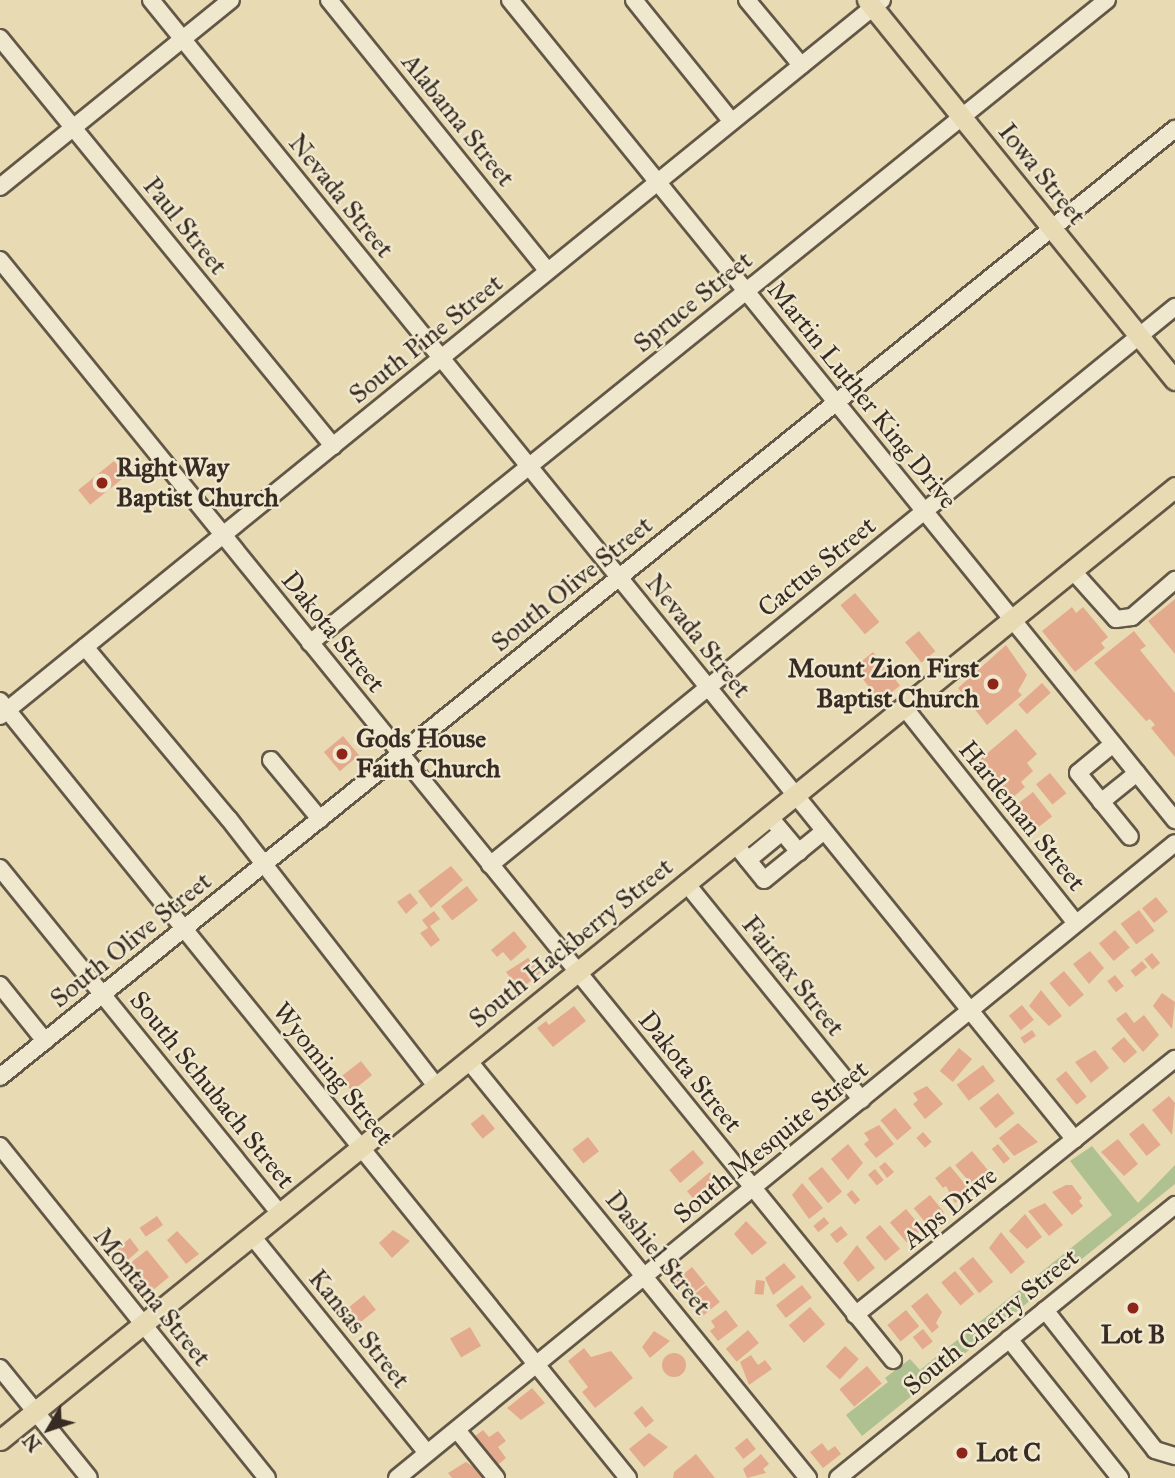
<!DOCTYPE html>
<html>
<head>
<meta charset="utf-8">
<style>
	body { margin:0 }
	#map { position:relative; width:1175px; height:1478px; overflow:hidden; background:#e8dbb3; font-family:"IM FELL Great Primer",serif }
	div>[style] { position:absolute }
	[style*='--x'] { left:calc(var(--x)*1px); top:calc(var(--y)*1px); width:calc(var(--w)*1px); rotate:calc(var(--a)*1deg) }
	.green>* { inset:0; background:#afc191 }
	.building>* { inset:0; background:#e4aa8e; transform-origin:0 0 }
	.round { border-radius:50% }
	.roads { filter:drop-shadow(2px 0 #635747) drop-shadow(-2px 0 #635747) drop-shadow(0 2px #635747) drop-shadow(0 -2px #635747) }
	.minor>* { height:16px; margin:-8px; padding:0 8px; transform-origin:8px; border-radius:8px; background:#f0e8ce }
	.major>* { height:19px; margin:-9.5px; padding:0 9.5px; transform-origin:9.5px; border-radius:9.5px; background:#e8dbb3 }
	.dots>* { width:19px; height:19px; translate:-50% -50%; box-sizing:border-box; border:4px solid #f0e8ce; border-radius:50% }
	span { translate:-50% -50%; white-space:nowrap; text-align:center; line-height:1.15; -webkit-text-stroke:5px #f0e8ce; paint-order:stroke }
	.street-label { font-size:26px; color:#372b23 }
	.poi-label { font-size:26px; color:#372b23; font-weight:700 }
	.left { translate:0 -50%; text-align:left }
	.right { translate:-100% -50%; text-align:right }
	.north { position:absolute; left:14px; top:1394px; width:70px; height:70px; -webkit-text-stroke:5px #f0e8ce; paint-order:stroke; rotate:231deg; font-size:19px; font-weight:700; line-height:28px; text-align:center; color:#372b23 }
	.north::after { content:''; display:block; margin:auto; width:24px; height:32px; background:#372b23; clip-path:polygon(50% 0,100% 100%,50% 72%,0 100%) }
</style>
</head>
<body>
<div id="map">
	<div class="green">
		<div style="clip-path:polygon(1092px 1146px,1138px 1203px,1175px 1165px,1175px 1184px,862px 1436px,846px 1415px,888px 1382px,885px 1378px,910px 1359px,920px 1370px,1112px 1215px,1070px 1161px)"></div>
	</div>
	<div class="building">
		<div style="left:114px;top:461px;width:19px;height:46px;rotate:51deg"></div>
		<div style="left:855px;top:593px;width:38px;height:19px;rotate:50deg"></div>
		<div style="clip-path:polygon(1175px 599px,1175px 654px,1148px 621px)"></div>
		<div style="clip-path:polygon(1072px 607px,1076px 613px,1083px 607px,1108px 637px,1101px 643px,1105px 648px,1075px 672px,1042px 631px)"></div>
		<div style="left:919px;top:631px;width:26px;height:18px;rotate:51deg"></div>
		<div style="clip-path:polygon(1134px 631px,1146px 646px,1140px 650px,1175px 693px,1175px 757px,1151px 728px,1155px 725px,1150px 719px,1146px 721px,1094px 663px)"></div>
		<div style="clip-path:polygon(1006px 645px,1027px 675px,1018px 691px,1022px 695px,987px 725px,958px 688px)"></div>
		<div style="left:873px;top:652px;width:43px;height:25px;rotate:51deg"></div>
		<div style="left:1042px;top:683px;width:13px;height:32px;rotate:48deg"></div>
		<div style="clip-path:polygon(1016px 729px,1037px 754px,1027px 763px,1033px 771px,1021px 782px,1025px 787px,1011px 799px,979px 760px)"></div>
		<div style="left:343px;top:736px;width:25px;height:25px;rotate:50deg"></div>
		<div style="left:1050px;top:773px;width:26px;height:18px;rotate:51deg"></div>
		<div style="left:1033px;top:792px;width:31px;height:22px;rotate:52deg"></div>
		<div style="clip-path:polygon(451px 866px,463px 880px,431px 908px,418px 891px)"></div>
		<div style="left:467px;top:886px;width:18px;height:33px;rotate:52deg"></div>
		<div style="clip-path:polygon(410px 893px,418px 903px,406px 914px,397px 902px)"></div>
		<div style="left:1156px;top:897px;width:19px;height:18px;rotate:51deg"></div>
		<div style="left:1139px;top:910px;width:26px;height:23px;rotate:53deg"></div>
		<div style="clip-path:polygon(434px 911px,440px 919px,430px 926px,440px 940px,431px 947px,420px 933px,428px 928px,422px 920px)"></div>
		<div style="left:1115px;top:930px;width:23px;height:21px;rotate:50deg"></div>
		<div style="clip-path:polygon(514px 931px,527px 947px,511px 961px,503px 952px,497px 957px,491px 950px)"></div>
		<div style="clip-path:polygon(1090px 951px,1104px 968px,1089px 984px,1073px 964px)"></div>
		<div style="left:1152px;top:953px;width:13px;height:10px;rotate:51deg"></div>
		<div style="clip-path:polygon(528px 958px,541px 972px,520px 990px,506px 972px)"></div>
		<div style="left:1142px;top:961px;width:8px;height:15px;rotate:50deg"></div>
		<div style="left:1064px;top:971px;width:31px;height:19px;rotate:50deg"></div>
		<div style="left:1115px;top:975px;width:14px;height:10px;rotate:51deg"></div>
		<div style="clip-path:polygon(1041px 990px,1062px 1016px,1049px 1026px,1029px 1006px)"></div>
		<div style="clip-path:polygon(1162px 993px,1175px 1002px,1172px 1029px,1153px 1006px)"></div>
		<div style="left:1022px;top:1005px;width:19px;height:17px;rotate:51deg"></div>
		<div style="clip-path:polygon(574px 1006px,586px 1021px,553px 1047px,537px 1028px,546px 1021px,549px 1025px)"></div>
		<div style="clip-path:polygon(1126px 1012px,1134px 1023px,1144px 1015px,1159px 1035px,1143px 1052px,1116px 1019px)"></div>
		<div style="left:1032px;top:1030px;width:7px;height:14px;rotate:56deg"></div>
		<div style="left:1124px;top:1037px;width:20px;height:17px;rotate:49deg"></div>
		<div style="left:959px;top:1048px;width:17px;height:30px;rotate:40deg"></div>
		<div style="clip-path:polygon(1095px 1050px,1109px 1068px,1091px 1083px,1075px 1062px)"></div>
		<div style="left:361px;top:1061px;width:18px;height:26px;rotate:52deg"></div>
		<div style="left:983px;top:1065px;width:20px;height:33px;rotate:53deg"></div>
		<div style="left:1066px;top:1071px;width:33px;height:13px;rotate:51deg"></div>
		<div style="clip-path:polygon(927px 1086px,943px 1104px,925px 1119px,913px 1104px,918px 1100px,913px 1093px)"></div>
		<div style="left:998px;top:1093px;width:26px;height:24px;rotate:51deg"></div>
		<div style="clip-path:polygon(1169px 1096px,1175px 1103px,1172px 1135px,1152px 1110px)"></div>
		<div style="left:895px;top:1108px;width:26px;height:19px;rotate:50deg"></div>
		<div style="left:483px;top:1114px;width:19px;height:16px;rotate:51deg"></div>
		<div style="clip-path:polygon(1018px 1123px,1038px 1142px,1014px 1156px,999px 1138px)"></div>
		<div style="left:1143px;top:1123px;width:28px;height:18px;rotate:51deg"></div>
		<div style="clip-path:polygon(879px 1125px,894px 1144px,876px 1158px,864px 1144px,869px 1140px,864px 1133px)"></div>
		<div style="left:923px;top:1132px;width:13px;height:9px;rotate:48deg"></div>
		<div style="left:588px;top:1137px;width:18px;height:20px;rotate:52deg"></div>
		<div style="clip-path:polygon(1118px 1139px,1138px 1164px,1124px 1176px,1101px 1152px)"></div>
		<div style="clip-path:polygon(848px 1144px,863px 1163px,848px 1180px,831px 1159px)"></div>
		<div style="left:998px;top:1144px;width:19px;height:8px;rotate:51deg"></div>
		<div style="left:693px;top:1150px;width:17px;height:31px;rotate:50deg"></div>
		<div style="left:972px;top:1151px;width:30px;height:22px;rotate:50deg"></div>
		<div style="clip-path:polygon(885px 1162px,894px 1172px,887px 1178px,879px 1167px)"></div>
		<div style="clip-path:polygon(950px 1166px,970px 1190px,955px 1203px,946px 1186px,943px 1188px,935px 1178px)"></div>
		<div style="left:822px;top:1167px;width:32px;height:18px;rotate:51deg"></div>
		<div style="left:875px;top:1169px;width:14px;height:9px;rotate:51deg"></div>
		<div style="left:710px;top:1172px;width:17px;height:30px;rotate:50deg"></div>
		<div style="clip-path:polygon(802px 1183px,823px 1208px,809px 1219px,792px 1195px)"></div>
		<div style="clip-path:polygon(1066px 1185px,1072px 1185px,1082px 1198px,1079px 1201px,1083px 1206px,1072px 1215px,1052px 1192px)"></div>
		<div style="left:852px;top:1190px;width:13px;height:7px;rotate:51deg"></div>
		<div style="left:930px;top:1195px;width:22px;height:21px;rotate:51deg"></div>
		<div style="clip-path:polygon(1045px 1203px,1063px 1225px,1049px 1236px,1028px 1211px)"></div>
		<div style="left:906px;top:1209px;width:26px;height:21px;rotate:50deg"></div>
		<div style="clip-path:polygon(1025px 1214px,1042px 1237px,1027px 1249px,1009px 1231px)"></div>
		<div style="left:157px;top:1216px;width:11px;height:21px;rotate:56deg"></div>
		<div style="left:824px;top:1217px;width:8px;height:14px;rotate:50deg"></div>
		<div style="clip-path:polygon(746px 1221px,767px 1243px,752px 1255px,734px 1234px)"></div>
		<div style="left:880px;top:1225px;width:31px;height:19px;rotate:50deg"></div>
		<div style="left:841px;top:1226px;width:11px;height:14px;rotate:52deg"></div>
		<div style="clip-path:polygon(393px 1230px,410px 1241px,392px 1258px,379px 1243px)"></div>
		<div style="clip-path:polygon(177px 1231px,199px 1254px,186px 1264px,167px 1240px)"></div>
		<div style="clip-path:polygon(1001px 1232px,1025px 1262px,1011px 1274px,989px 1248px)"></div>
		<div style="clip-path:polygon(130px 1238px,139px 1250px,128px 1260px,115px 1250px)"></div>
		<div style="clip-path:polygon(857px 1245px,875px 1268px,858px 1282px,843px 1263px)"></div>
		<div style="clip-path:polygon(147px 1250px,169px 1277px,147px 1295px,129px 1274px,134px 1269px,129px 1264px)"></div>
		<div style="left:973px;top:1257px;width:32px;height:18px;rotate:51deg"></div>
		<div style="clip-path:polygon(784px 1263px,796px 1277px,773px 1295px,765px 1278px)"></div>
		<div style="left:692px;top:1267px;width:21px;height:25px;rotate:51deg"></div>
		<div style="left:955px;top:1271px;width:30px;height:18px;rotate:50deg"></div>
		<div style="left:756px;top:1280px;width:9px;height:14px;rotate:6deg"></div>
		<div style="left:706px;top:1285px;width:22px;height:26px;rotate:51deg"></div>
		<div style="left:802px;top:1285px;width:16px;height:33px;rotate:52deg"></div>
		<div style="clip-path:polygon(927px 1293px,942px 1312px,936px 1323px,939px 1327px,932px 1333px,911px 1306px)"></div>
		<div style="left:364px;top:1295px;width:19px;height:25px;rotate:51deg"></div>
		<div style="left:810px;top:1307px;width:23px;height:28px;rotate:49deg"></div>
		<div style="clip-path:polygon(726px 1310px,738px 1326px,718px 1341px,710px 1331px,715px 1327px,711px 1321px)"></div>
		<div style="left:906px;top:1310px;width:21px;height:24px;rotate:51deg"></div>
		<div style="left:470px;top:1327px;width:22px;height:23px;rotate:60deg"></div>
		<div style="left:923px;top:1329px;width:16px;height:13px;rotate:52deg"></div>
		<div style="left:748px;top:1330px;width:17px;height:29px;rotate:50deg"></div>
		<div style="clip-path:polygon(654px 1331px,670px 1341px,650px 1358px,642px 1347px)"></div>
		<div style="left:845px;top:1346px;width:19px;height:28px;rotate:43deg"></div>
		<div style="clip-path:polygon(584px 1348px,591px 1357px,611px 1351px,633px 1378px,595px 1408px,582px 1392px,588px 1387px,568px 1361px)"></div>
		<div class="round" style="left:662px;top:1353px;width:24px;height:24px"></div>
		<div style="clip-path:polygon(751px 1355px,758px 1365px,765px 1360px,772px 1369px,749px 1385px,740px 1362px)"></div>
		<div style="left:867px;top:1366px;width:23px;height:36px;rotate:50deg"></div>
		<div style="clip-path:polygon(532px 1388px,545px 1403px,521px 1420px,507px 1408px)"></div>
		<div style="left:642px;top:1406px;width:19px;height:11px;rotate:51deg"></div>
		<div style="clip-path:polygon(483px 1430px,489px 1437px,498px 1431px,506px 1441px,498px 1447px,506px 1458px,493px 1469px,470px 1440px)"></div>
		<div style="clip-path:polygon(649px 1433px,668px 1447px,644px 1467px,629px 1449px)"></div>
		<div style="left:747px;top:1438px;width:14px;height:16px;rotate:51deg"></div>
		<div style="clip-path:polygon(822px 1443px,828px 1451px,835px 1446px,841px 1454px,823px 1468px,810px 1452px)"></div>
		<div style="clip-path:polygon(696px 1454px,715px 1478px,673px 1478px,674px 1472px)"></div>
		<div style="clip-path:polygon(761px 1454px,769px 1464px,763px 1469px,766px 1473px,747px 1478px,743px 1469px)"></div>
		<div style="clip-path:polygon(466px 1462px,477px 1469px,485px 1478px,452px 1478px,448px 1473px)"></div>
	</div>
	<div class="roads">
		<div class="minor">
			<div style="--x:151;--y:0;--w:1467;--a:50.97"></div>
			<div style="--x:329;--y:0;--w:348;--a:51.1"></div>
			<div style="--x:510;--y:0;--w:1056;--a:50.96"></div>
			<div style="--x:634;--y:0;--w:156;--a:51.2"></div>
			<div style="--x:747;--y:0;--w:85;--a:50.3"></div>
			<div style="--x:0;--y:38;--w:527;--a:50.78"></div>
			<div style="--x:0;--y:187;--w:297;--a:-39"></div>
			<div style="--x:0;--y:260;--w:1417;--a:50.93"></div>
			<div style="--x:1072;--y:570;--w:66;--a:48.1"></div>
			<div style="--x:1116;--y:619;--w:16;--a:-7"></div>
			<div style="--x:1132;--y:617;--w:57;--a:-40.7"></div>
			<div style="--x:310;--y:643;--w:1024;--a:-38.9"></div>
			<div style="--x:85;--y:647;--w:224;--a:50.1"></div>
			<div style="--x:229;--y:819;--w:338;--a:52.2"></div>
			<div style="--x:0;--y:701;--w:999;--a:51.05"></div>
			<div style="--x:904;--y:707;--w:276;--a:51.5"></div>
			<div style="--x:0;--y:716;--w:1136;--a:-39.07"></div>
			<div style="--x:1113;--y:744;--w:45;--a:140.4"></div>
			<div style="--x:1078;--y:773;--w:82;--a:50.9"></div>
			<div style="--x:271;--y:760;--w:77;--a:50.3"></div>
			<div style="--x:1101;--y:802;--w:46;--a:-38.9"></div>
			<div style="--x:769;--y:816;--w:47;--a:50.2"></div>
			<div style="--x:735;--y:844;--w:46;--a:51.1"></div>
			<div style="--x:764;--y:880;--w:77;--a:-39.2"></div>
			<div style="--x:748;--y:860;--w:44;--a:-39.5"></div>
			<div style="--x:490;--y:865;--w:884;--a:-39.17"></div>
			<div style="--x:0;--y:868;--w:444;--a:51"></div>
			<div style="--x:686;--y:883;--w:279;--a:51"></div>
			<div style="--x:0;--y:985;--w:72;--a:51.2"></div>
			<div style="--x:468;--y:1060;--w:539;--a:50.88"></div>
			<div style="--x:0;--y:1077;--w:1510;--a:-38.9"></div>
			<div style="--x:0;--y:1146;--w:426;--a:51.2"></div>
			<div style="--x:252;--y:1236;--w:279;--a:51.1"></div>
			<div style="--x:1045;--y:1310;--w:178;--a:51.8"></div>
			<div style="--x:1155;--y:1450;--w:21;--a:17"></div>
			<div style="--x:855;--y:1315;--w:410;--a:-38.7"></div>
			<div style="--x:1009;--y:1339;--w:178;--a:51.4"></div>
			<div style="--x:0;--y:1368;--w:141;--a:51"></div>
			<div style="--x:457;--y:1430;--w:62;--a:50.9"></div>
			<div style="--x:397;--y:1478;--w:1004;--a:-39.22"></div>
			<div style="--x:838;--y:1478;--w:434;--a:-39"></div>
		</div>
		<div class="major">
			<div style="--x:867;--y:0;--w:489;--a:51"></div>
			<div style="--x:0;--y:1440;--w:1513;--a:-39.04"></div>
		</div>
	</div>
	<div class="dots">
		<div style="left:102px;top:483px;background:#8f2418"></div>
		<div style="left:993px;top:684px;background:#8f2418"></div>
		<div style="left:342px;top:754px;background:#8f2418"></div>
		<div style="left:1133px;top:1308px;background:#8f2418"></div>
		<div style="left:962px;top:1453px;background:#8f2418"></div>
	</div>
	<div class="street-label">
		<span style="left:458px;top:120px;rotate:51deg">Alabama Street</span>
		<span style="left:1042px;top:174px;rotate:51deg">Iowa Street</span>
		<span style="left:341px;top:196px;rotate:51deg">Nevada Street</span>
		<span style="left:185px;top:226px;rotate:51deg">Paul Street</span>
		<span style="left:693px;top:302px;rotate:-39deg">Spruce Street</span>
		<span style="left:426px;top:339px;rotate:-39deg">South Pine Street</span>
		<span style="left:862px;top:395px;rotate:51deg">Martin Luther King Drive</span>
		<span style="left:817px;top:567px;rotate:-39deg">Cactus Street</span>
		<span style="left:572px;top:584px;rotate:-39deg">South Olive Street</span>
		<span style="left:333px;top:632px;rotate:51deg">Dakota Street</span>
		<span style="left:698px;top:636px;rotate:51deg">Nevada Street</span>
		<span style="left:1022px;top:816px;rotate:51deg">Hardeman Street</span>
		<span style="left:131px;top:940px;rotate:-39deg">South Olive Street</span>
		<span style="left:571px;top:943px;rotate:-39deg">South Hackberry Street</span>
		<span style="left:793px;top:976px;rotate:51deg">Fairfax Street</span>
		<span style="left:690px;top:1072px;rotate:51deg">Dakota Street</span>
		<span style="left:333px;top:1074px;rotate:51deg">Wyoming Street</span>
		<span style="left:212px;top:1090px;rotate:51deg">South Schubach Street</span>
		<span style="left:771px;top:1142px;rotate:-39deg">South Mesquite Street</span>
		<span style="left:950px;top:1208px;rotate:-39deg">Alps Drive</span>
		<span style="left:658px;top:1253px;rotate:51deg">Dashiel Street</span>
		<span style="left:152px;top:1297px;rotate:51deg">Montana Street</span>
		<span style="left:991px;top:1322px;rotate:-39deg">South Cherry Street</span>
		<span style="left:359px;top:1329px;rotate:51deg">Kansas Street</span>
	</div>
	<div class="poi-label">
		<span class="left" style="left:116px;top:483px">Right Way<br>Baptist Church</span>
		<span class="right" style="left:979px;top:684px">Mount Zion First<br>Baptist Church</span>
		<span class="left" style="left:356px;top:754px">Gods House<br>Faith Church</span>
		<span style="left:1133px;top:1335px">Lot B</span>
		<span class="left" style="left:976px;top:1453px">Lot C</span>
	</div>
	<div class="north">N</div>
</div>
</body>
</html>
